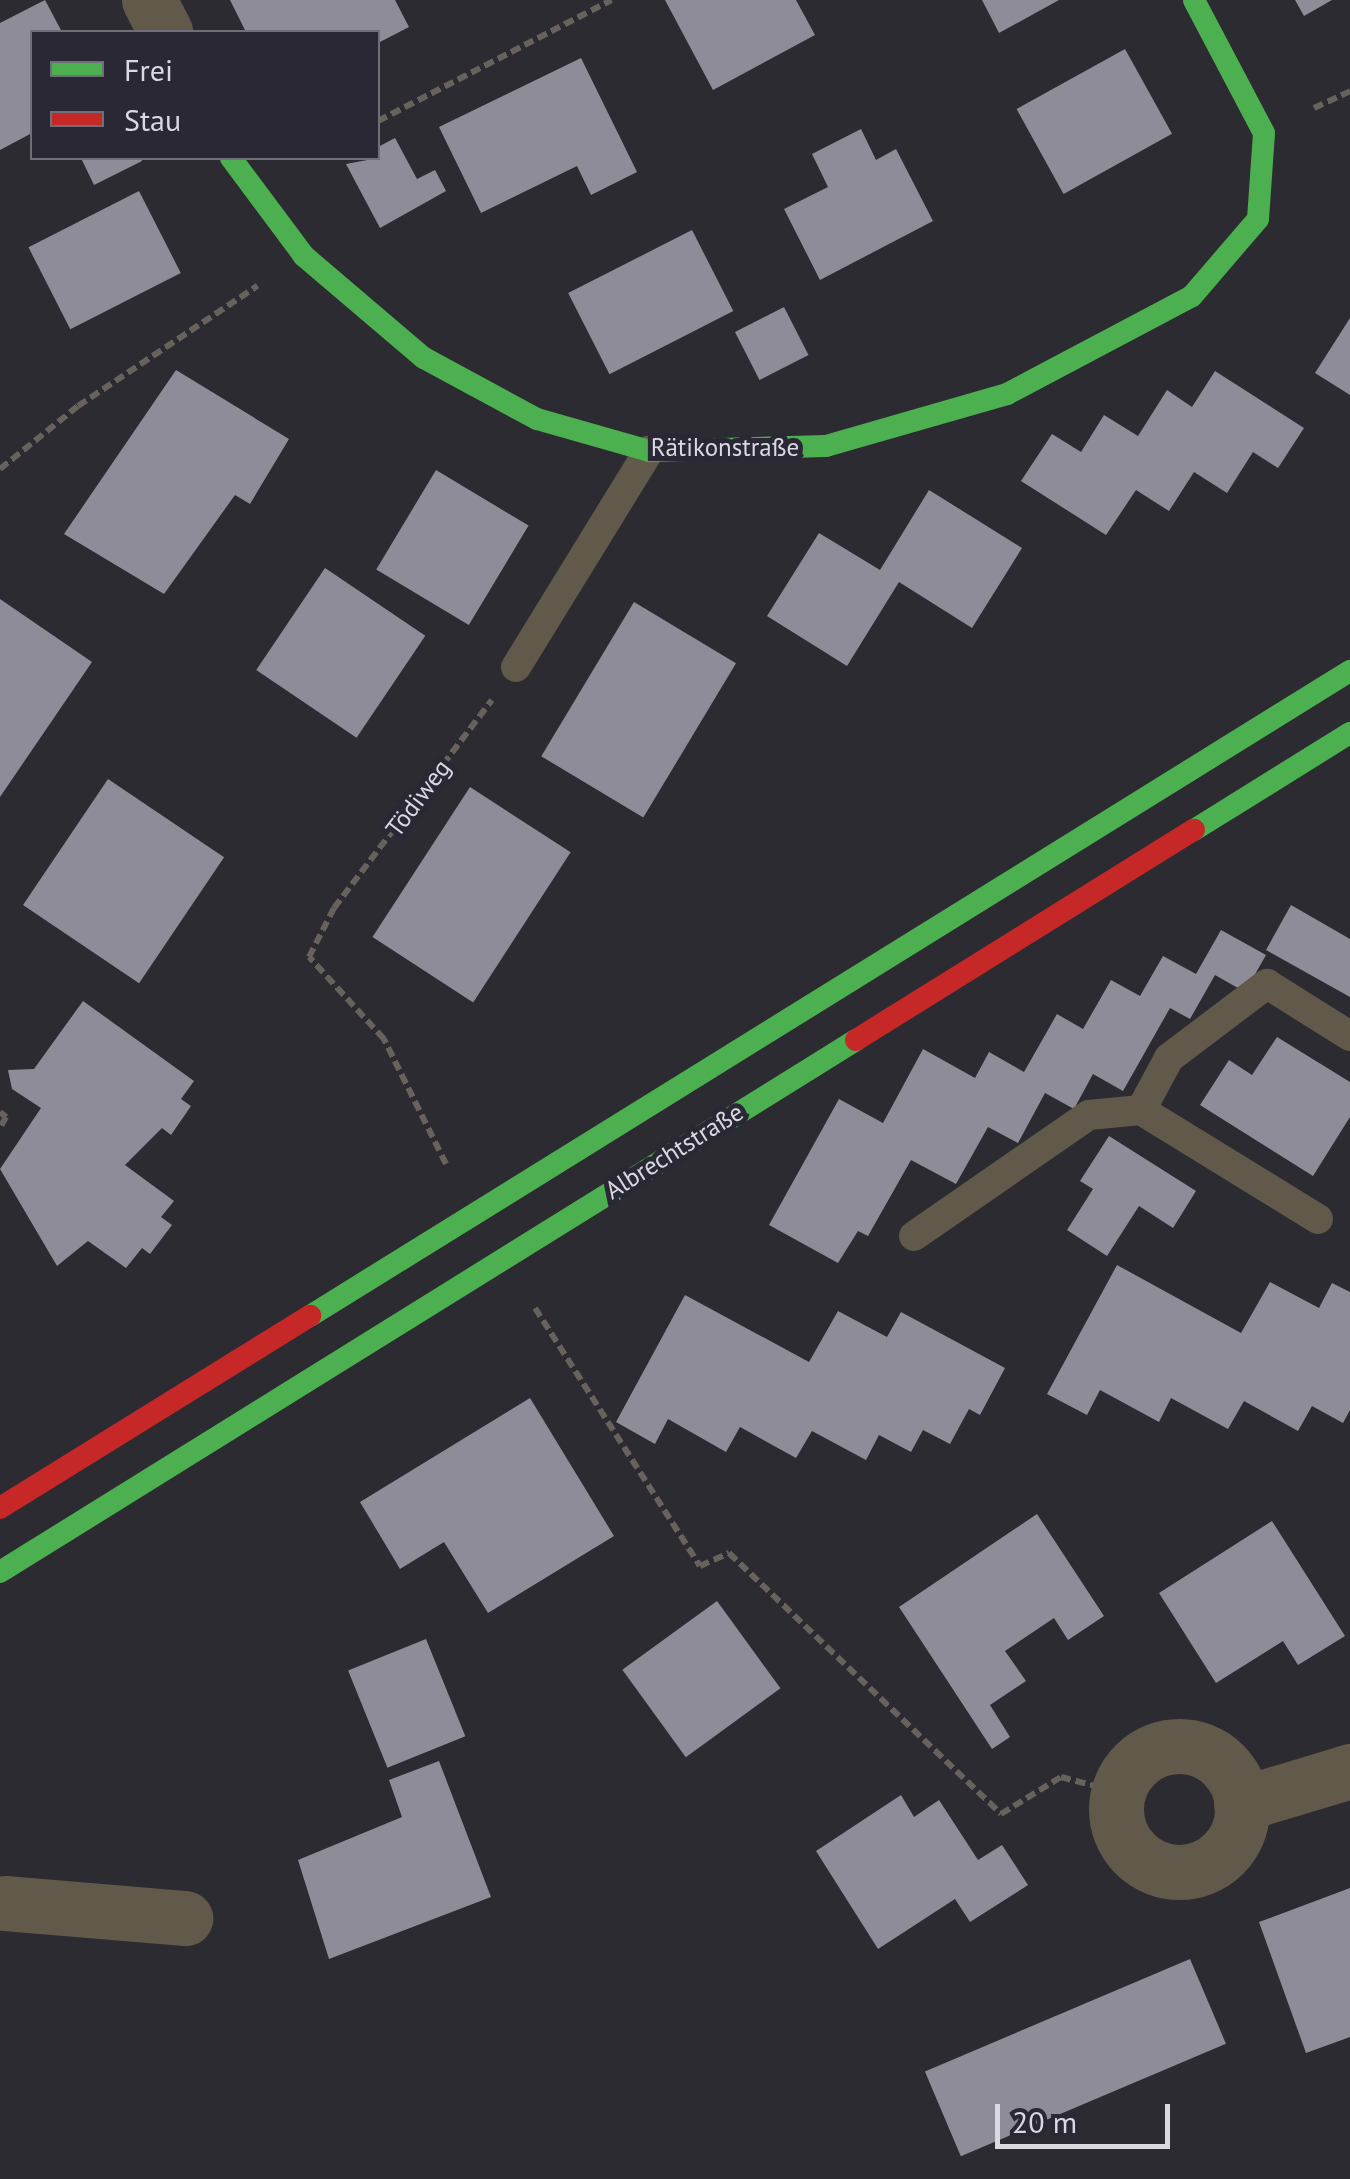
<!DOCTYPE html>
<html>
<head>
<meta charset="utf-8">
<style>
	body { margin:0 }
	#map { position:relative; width:1350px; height:2179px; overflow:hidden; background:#2c2b31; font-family:"PT Sans",sans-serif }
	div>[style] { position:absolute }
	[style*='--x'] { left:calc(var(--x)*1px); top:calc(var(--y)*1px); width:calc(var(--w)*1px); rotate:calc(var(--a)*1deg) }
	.building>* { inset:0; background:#8e8c99; transform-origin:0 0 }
	.path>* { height:6px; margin-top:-3px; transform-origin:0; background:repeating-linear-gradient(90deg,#67625b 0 10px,transparent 0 15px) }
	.lane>* { height:30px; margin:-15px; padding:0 15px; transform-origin:15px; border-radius:15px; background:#615a4a }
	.street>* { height:55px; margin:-27.5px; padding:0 27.5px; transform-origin:27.5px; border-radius:27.5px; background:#615a4a }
	.street>.ring { margin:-27.5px; padding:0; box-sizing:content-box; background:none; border:55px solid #615a4a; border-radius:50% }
	.fast>* { height:22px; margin:-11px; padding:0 11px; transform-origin:11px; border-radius:11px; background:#4caf50 }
	.jam>* { height:22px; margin:-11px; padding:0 11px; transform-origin:11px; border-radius:11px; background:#c62828 }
	span { translate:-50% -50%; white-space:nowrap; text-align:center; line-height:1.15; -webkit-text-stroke:10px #2a2834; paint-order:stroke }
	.street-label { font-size:25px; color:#dad9e1 }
	.legend { position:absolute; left:30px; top:30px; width:350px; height:130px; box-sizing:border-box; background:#2a2834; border:2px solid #706f79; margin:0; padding:12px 18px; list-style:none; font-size:30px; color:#dad9e1 }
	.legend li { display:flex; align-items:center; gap:20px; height:50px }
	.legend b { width:50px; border:2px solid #706f79 }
	.scale { position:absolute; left:995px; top:2104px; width:175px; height:45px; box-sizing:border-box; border:5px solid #dad9e1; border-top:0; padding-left:12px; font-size:30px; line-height:35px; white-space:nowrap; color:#dad9e1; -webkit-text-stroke:8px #2a2834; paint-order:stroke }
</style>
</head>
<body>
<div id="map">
	<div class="building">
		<div style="clip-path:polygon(45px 0,62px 32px,32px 32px,32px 133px,0 150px,0 23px)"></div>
		<div style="clip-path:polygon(230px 0,395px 0,409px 27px,378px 43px,378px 32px,246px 32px)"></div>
		<div style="clip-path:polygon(665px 0,796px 0,815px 35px,713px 90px)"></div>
		<div style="clip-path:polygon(982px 0,1059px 0,999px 33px)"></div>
		<div style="clip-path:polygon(1295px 0,1332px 0,1304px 16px)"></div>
		<div style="left:1125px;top:49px;width:97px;height:124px;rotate:61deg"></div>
		<div style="clip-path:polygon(581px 58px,637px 172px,591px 195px,577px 166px,481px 213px,439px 127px)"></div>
		<div style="clip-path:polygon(861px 129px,876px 160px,896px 149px,933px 221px,820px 280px,784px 209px,828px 187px,812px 154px)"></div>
		<div style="clip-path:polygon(395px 138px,417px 179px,435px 170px,446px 191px,380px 228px,346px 164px,378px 158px,378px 147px)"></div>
		<div style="clip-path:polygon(81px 158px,141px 158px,142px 161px,94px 185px)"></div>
		<div style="left:139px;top:191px;width:92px;height:124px;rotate:63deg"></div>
		<div style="left:692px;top:230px;width:91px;height:139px;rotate:63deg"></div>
		<div style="left:784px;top:307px;width:54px;height:55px;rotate:63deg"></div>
		<div style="clip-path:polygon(1350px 318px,1350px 395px,1315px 373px)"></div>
		<div style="clip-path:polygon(176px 370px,289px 439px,250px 504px,235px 495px,164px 594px,64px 534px)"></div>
		<div style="clip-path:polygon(1215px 371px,1304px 428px,1278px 468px,1253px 452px,1227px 493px,1194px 472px,1169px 511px,1136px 490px,1106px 535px,1021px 481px,1052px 434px,1081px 452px,1104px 415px,1138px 436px,1167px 390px,1192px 407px)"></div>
		<div style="left:436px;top:470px;width:108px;height:116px;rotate:31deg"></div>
		<div style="clip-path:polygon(929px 490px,1022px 548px,972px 628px,899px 582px,847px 666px,767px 616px,819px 533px,880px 570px)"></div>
		<div style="left:325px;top:568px;width:121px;height:123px;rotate:34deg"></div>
		<div style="clip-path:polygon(0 599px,92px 662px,0 797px)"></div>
		<div style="left:634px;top:602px;width:119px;height:180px;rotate:31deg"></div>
		<div style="left:108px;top:779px;width:140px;height:152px;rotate:34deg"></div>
		<div style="left:470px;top:787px;width:120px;height:179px;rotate:33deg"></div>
		<div style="clip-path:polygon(1291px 905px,1350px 939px,1350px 997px,1266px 950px)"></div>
		<div style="clip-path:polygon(1221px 930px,1266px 955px,1245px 992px,1215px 975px,1190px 1019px,1170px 1008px,1123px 1091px,1093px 1074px,1074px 1109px,1045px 1093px,1018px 1143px,988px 1127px,956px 1184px,911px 1160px,868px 1236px,858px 1231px,838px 1263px,769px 1225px,839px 1099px,883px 1123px,923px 1049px,975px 1078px,989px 1052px,1024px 1072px,1057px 1014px,1083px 1029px,1111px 980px,1140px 996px,1163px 956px,1196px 974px)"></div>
		<div style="clip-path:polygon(83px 1001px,194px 1081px,181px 1099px,191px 1106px,171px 1135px,162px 1128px,125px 1165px,174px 1201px,161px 1217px,172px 1225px,150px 1254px,142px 1248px,126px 1268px,88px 1241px,57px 1266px,0 1169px,41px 1108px,12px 1089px,8px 1070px,34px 1069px)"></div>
		<div style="clip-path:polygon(1277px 1037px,1350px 1082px,1350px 1117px,1313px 1176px,1200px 1105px,1229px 1060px,1252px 1075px)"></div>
		<div style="clip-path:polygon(1109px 1136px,1196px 1191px,1173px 1228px,1139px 1206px,1107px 1256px,1067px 1230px,1093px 1189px,1080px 1181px)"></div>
		<div style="clip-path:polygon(1117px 1265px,1241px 1333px,1270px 1282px,1319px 1308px,1332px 1283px,1350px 1292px,1350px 1410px,1343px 1423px,1312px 1406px,1298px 1431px,1244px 1401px,1228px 1429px,1171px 1398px,1159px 1422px,1100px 1390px,1087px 1415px,1047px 1394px)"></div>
		<div style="clip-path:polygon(685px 1295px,809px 1362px,838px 1311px,887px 1337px,901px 1312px,1005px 1368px,980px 1415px,969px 1409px,950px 1444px,923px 1430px,911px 1452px,879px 1435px,866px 1460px,812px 1431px,796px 1458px,740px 1427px,726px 1452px,668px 1419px,655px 1444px,616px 1422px)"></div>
		<div style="clip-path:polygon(530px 1398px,614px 1536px,488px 1613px,444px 1542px,400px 1569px,360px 1502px)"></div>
		<div style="clip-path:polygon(1037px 1514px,1104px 1616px,1068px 1640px,1054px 1618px,1005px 1651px,1026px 1681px,990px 1705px,1010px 1737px,992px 1749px,899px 1607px)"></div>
		<div style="clip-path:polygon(1272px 1521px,1345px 1636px,1298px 1665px,1283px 1641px,1216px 1683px,1159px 1593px)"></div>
		<div style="left:717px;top:1601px;width:108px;height:117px;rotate:54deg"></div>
		<div style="left:426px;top:1639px;width:105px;height:84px;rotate:68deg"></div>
		<div style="clip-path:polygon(439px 1761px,491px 1897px,329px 1959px,298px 1860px,402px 1817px,389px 1780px)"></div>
		<div style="clip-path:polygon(901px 1795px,914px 1817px,939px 1800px,978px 1860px,1002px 1845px,1028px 1885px,970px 1922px,955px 1899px,878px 1949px,816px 1851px)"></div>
		<div style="clip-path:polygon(1350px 1888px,1350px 2037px,1306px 2053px,1259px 1922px)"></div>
		<div style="left:1190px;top:1959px;width:92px;height:288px;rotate:67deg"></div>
	</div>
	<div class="path">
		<div style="--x:1314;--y:108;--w:40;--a:-25"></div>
		<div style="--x:378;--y:121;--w:263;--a:-27.4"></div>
		<div style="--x:0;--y:469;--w:100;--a:-38.9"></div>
		<div style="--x:78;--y:406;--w:216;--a:-33.8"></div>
		<div style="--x:0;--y:1112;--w:8;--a:40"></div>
		<div style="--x:6;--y:1117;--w:13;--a:119"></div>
		<div style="--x:446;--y:1164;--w:140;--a:-116.4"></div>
		<div style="--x:384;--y:1039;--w:111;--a:-132.4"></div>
		<div style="--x:309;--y:957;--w:55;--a:-63"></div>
		<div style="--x:334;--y:908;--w:261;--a:-52.8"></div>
		<div style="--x:535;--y:1308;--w:306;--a:57.4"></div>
		<div style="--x:700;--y:1566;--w:32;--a:-24"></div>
		<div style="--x:729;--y:1553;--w:377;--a:43.8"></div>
		<div style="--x:1001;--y:1814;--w:70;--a:-31.7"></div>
		<div style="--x:1061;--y:1777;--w:59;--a:14.7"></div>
	</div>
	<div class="lane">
		<div style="--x:516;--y:667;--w:254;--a:-58.4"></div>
		<div style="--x:1318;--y:1219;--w:208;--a:-148.4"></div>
		<div style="--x:1141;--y:1110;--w:59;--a:-61.7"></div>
		<div style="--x:1169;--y:1058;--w:123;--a:-37.1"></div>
		<div style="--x:1267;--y:984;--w:98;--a:32.1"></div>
		<div style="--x:914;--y:1236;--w:213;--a:-34.7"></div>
		<div style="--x:1089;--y:1115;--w:52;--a:-5.5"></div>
	</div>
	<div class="street">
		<div style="--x:149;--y:0;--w:36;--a:63"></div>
		<div class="ring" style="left:1116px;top:1746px;width:71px;height:71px"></div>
		<div style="--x:1241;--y:1804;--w:114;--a:-16.8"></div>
		<div style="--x:5;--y:1903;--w:181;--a:4.8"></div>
	</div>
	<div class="fast">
		<div style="--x:231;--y:158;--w:122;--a:53.3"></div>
		<div style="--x:304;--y:256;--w:157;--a:40.4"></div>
		<div style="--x:424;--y:358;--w:128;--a:28.4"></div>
		<div style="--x:537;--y:419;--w:116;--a:15.9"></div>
		<div style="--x:649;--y:451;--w:177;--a:-1.6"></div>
		<div style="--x:826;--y:446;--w:188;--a:-16"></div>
		<div style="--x:1007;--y:394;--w:209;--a:-27.9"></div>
		<div style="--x:1192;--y:296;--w:101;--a:-49.4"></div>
		<div style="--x:1258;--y:219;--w:86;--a:-86"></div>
		<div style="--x:1264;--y:133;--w:150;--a:-117.8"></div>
		<div style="--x:1194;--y:830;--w:184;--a:-31.9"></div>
		<div style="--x:310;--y:1316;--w:1224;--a:-31.81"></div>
		<div style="--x:0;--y:1572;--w:1008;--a:-31.86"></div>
	</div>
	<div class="jam">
		<div style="--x:856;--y:1040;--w:398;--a:-31.9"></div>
		<div style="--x:0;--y:1508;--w:365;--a:-31.8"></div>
	</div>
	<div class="street-label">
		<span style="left:725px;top:447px">Rätikonstraße</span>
		<span style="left:418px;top:798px;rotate:-53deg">Tödiweg</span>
		<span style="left:674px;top:1151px;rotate:-32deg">Albrechtstraße</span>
	</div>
	<ul class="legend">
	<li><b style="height:12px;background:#4caf50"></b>Frei</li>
	<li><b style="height:12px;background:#c62828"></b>Stau</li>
	</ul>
	<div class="scale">20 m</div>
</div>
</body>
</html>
